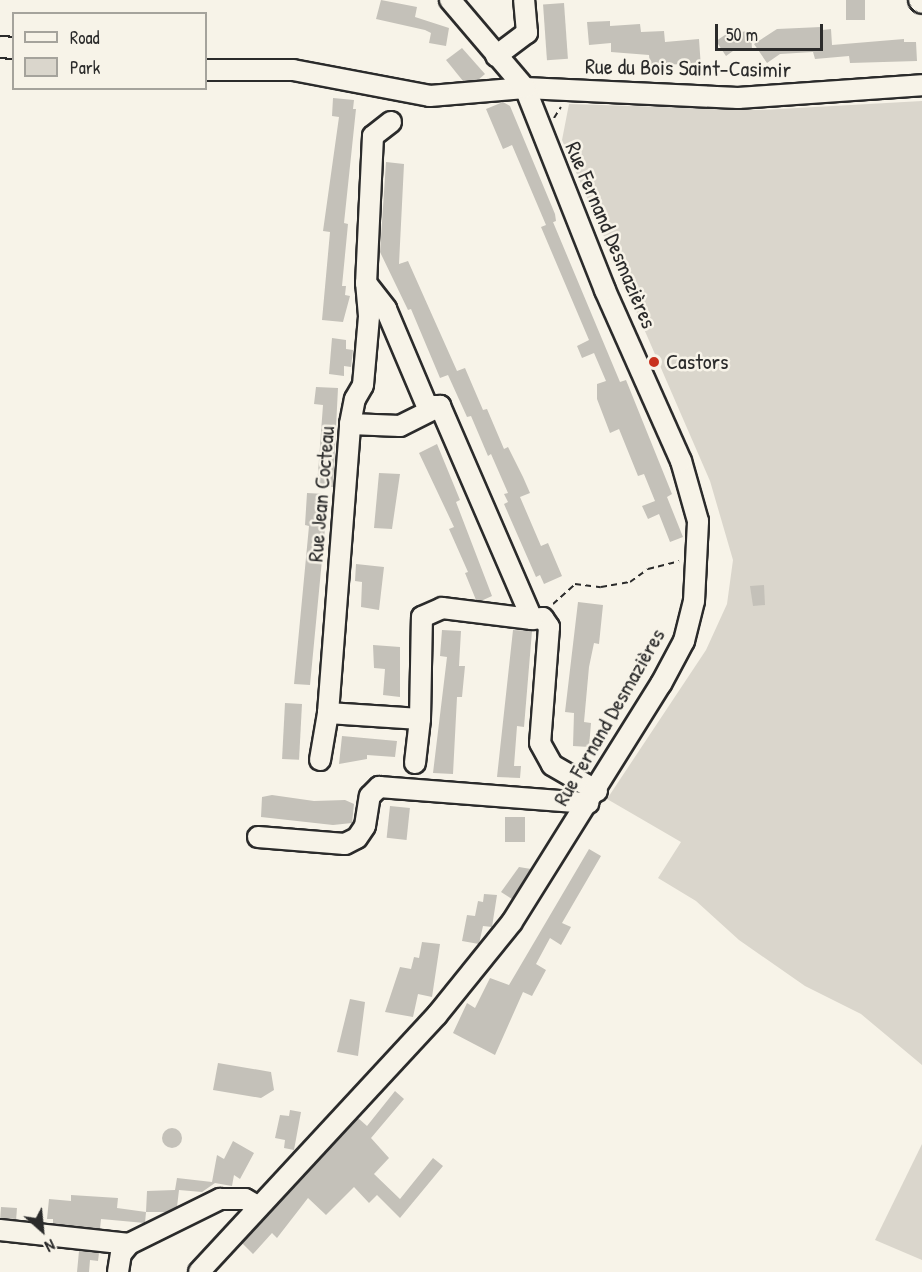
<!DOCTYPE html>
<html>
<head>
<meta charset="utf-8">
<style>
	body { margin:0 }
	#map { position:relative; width:922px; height:1272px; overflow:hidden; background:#f7f3e8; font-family:"Patrick Hand",sans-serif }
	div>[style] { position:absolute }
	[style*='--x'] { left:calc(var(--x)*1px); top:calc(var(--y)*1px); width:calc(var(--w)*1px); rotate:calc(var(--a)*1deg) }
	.green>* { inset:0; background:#dad6cc }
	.building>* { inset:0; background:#c4c1b9; transform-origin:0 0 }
	.round { border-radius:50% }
	.path>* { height:2px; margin-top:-1px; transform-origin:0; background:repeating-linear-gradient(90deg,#2b2b2b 0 6px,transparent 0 10.5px) }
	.roads { filter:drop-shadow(2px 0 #2b2b2b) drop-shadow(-2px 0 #2b2b2b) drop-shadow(0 2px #2b2b2b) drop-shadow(0 -2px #2b2b2b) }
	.minor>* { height:20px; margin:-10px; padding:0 10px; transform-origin:10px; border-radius:10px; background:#f7f3e8 }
	.dots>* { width:16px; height:16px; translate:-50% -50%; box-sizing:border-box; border:3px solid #f7f3e8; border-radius:50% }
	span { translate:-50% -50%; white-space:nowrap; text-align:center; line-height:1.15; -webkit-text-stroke:5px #f7f3e8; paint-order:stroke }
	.street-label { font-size:22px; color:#2b2b2b }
	.poi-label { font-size:22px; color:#2b2b2b }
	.left { translate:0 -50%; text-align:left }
	.legend { position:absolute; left:12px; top:12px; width:195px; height:78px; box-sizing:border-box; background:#f7f3e8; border:2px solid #a5a39c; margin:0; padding:8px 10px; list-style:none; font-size:18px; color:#2b2b2b }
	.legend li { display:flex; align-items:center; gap:12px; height:30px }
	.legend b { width:30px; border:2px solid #a5a39c }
	.north { position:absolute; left:12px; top:1200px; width:60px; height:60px; -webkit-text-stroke:4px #f7f3e8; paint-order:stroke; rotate:153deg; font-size:16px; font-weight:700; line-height:24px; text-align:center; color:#2b2b2b }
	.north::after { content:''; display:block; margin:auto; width:21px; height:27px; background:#2b2b2b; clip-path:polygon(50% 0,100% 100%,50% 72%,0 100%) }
	.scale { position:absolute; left:715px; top:24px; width:108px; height:27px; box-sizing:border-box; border:3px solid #2b2b2b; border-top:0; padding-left:8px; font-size:18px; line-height:21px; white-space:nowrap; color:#2b2b2b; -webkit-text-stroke:4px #f7f3e8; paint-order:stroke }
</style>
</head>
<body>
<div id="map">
	<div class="green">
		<div style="clip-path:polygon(922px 101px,922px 1065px,861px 1014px,805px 986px,739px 940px,696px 901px,658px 878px,681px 842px,607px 799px,706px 650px,727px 604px,733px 560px,710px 481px,562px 140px,569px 104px,761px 110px)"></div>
		<div style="clip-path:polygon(922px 1144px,922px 1260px,875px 1240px)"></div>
	</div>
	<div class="building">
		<div style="clip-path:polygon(381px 0,417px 7px,415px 17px,449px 28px,446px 46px,429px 43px,431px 33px,425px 30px,376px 19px)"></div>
		<div style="left:846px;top:0;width:19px;height:20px"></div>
		<div style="left:564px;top:3px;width:56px;height:21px;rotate:86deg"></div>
		<div style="clip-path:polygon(610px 21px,610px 26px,640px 24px,641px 32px,664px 31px,665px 42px,699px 39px,701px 68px,681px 70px,681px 64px,650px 66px,649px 55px,611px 52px,611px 43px,589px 45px,587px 22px)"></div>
		<div style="clip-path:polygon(821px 27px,822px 30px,831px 29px,832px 45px,904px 39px,904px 42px,916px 42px,917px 61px,850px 63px,849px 56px,815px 59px,813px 52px,780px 54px,767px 63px,754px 44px,777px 29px)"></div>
		<div style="clip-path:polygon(751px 31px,752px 49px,733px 51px,726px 56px,716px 41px,728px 33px)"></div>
		<div style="clip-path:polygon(462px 48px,485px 74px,478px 80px,463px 81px,446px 60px)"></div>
		<div style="clip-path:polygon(333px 98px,354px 100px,353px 109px,356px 109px,344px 223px,348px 224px,342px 286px,346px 286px,345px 295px,350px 296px,343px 322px,322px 320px,330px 232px,323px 231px,339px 117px,332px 116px)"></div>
		<div style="clip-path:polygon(503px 102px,510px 106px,555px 214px,556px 221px,546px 225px,553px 222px,620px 382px,626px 380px,672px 494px,667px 497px,683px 537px,670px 542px,659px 514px,648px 519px,642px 506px,655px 501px,644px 474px,638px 476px,619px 429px,610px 433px,597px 399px,597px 384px,606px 381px,594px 353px,582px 358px,577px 346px,589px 340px,541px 227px,546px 225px,512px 145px,503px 149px,486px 109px)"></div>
		<div style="clip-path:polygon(386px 162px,404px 164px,399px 264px,408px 261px,457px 371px,465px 368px,483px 410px,487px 409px,504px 449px,508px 447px,523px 477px,530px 493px,520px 497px,541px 546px,548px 543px,562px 576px,544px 584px,540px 575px,536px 577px,504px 504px,508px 502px,504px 494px,508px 493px,491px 454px,488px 456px,471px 416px,467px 417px,448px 375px,440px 378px,411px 309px,408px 310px,380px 252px)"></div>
		<div style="clip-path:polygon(332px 338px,346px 340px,346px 349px,353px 350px,351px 367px,344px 366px,344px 376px,329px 374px)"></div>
		<div style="clip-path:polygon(316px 387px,338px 388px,333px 487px,317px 486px,323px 405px,314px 404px)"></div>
		<div style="clip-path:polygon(437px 444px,460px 500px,456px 502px,492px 596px,481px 601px,476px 600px,465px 573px,468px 572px,449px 529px,454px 527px,419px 453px)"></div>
		<div style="clip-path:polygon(379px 473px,400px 474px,392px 529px,374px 528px)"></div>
		<div style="clip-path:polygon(307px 493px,325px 494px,326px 518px,310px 685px,294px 684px,309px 526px,305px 525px)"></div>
		<div style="clip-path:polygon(356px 564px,384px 567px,379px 610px,361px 607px,362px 582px,355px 581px)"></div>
		<div style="clip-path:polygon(764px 585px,765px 605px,753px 606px,750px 586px)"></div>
		<div style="clip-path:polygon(578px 602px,603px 605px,599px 644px,594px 643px,589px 667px,584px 722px,591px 723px,589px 747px,573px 746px,574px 713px,565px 712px)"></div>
		<div style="clip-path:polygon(442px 630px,461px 631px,459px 666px,465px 666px,462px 697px,457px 697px,453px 774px,433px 773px,447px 657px,440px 656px)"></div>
		<div style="clip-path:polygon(513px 630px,532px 631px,524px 727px,517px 726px,514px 766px,521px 766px,520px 778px,497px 777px)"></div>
		<div style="clip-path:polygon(373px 645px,400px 647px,400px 697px,383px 695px,385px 669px,374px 668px)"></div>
		<div style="left:285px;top:703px;width:17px;height:56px;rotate:3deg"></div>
		<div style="clip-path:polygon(342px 736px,397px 741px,395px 757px,367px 755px,367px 759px,339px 764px)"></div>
		<div style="clip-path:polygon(272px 795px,314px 801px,345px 800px,354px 804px,352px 823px,333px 825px,261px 817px,262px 797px)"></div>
		<div style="left:390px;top:806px;width:20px;height:32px;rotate:6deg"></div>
		<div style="left:505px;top:817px;width:20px;height:25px"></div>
		<div style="clip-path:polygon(589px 849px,601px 856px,562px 923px,571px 927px,561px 945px,550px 938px,536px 964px,546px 970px,532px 996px,523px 992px,495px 1055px,453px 1033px,467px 1003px,475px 1008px,490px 978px,509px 985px)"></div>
		<div style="clip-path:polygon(519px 867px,531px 869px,512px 899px,501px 892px)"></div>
		<div style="clip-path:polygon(484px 894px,497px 895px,492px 927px,483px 926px,479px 944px,462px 941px,467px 915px,475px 916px,478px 901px,483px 902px)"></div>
		<div style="clip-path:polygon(422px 942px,440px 944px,432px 997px,418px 994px,413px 1017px,385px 1012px,400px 967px,411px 969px,414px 957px,419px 958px)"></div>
		<div style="clip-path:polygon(350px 999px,365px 1002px,358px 1056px,337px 1052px)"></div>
		<div style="clip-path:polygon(218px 1063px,271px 1072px,274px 1090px,261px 1098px,213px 1090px)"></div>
		<div style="clip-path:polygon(395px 1091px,404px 1099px,371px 1138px,389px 1158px,374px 1174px,400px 1199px,433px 1158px,443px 1166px,400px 1218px,377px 1195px,369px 1203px,354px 1187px,326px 1215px,308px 1198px,277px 1238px,272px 1233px,253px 1254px,242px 1243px,358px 1118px,367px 1126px)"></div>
		<div style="clip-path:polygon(290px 1110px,301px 1112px,294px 1150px,284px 1148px,285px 1140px,275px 1138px,280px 1115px,289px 1116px)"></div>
		<div class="round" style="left:162px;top:1128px;width:20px;height:20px"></div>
		<div style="clip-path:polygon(233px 1141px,254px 1153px,240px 1179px,234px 1175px,232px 1186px,215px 1183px,202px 1192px,179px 1190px,177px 1207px,166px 1212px,146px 1212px,147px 1191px,175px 1190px,177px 1178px,212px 1182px,217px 1155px,224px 1159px)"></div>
		<div style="clip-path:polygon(71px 1195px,118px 1198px,117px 1208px,146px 1212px,145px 1223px,101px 1219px,100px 1229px,53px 1224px,53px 1219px,47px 1219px,49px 1199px,71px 1201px)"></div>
		<div style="left:1px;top:1207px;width:16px;height:11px;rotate:4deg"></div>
		<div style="clip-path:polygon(79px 1251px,99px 1253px,98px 1261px,90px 1260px,89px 1272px,77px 1272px)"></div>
	</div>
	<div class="path">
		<div style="--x:554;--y:118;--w:13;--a:-58"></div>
		<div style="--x:553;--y:604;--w:30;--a:-42"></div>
		<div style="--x:575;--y:584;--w:26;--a:7"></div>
		<div style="--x:601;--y:587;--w:29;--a:-10"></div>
		<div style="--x:630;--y:582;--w:22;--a:-36"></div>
		<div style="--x:648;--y:569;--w:32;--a:-14"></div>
	</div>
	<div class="roads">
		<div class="minor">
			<div style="--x:919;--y:0;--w:4;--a:45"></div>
			<div style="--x:0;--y:47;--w:14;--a:4"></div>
			<div style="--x:496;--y:56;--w:39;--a:-37"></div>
			<div style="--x:527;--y:33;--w:33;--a:-95"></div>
			<div style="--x:206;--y:70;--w:87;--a:0"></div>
			<div style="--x:293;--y:70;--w:139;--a:10.7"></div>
			<div style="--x:430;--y:96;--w:95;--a:-4.8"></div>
			<div style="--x:525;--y:88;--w:213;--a:2.7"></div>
			<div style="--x:738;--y:98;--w:184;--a:-4"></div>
			<div style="--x:391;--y:122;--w:23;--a:142"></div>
			<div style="--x:373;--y:136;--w:147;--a:92.7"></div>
			<div style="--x:366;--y:283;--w:33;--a:52"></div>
			<div style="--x:386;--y:309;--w:105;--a:67.1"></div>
			<div style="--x:427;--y:406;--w:13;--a:0"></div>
			<div style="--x:440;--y:406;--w:232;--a:66.6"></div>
			<div style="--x:532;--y:619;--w:11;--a:-5"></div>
			<div style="--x:543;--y:618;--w:11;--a:56"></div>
			<div style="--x:549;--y:627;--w:116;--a:94.4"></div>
			<div style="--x:540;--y:743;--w:25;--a:61"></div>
			<div style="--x:552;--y:765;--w:52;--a:30"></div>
			<div style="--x:350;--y:424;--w:50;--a:2.3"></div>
			<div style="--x:400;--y:426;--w:45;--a:-26.6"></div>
			<div style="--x:328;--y:713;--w:92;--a:3.7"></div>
			<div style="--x:320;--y:760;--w:48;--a:-80.3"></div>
			<div style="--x:328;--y:713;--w:290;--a:-85.6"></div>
			<div style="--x:350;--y:424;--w:25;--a:-79"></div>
			<div style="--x:355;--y:399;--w:16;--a:-60"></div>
			<div style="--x:363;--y:385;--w:69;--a:-85"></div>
			<div style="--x:369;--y:316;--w:33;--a:-95"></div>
			<div style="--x:415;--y:763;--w:44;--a:-83.5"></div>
			<div style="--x:420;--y:719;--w:102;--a:-88.9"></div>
			<div style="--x:422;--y:617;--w:22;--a:-24"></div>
			<div style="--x:442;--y:608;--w:91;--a:7"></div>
			<div style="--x:258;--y:837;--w:87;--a:4.6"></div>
			<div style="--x:345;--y:844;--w:13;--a:-27"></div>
			<div style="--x:357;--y:838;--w:14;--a:-56"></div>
			<div style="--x:365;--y:826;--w:30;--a:-81"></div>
			<div style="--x:370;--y:796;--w:13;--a:-45"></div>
			<div style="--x:379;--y:787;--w:210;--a:4.4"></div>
			<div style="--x:0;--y:1230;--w:130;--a:6.2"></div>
			<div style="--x:118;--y:1272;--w:18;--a:-81"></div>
			<div style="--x:121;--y:1254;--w:13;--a:-51"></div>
			<div style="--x:129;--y:1244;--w:102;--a:-26.3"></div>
			<div style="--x:220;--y:1199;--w:25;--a:0"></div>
			<div style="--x:245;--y:1199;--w:14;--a:30"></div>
			<div style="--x:199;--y:1272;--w:350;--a:-47.2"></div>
			<div style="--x:437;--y:1015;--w:119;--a:-51.1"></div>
			<div style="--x:512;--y:922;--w:281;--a:-58"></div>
			<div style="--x:661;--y:684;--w:49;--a:-61.9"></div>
			<div style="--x:684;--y:641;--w:41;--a:-76"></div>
			<div style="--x:694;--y:601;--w:80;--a:-87.1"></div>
			<div style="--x:698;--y:521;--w:62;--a:-105.8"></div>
			<div style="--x:681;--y:461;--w:187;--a:-114"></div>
			<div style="--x:605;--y:290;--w:217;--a:-111.6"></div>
			<div style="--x:525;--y:88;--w:116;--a:-130.4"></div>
		</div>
	</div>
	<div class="dots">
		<div style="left:654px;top:362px;background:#c8321e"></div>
	</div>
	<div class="street-label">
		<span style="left:688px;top:68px;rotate:1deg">Rue du Bois Saint-Casimir</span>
		<span style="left:611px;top:235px;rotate:67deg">Rue Fernand Desmazières</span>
		<span style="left:321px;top:494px;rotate:-85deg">Rue Jean Cocteau</span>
		<span style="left:609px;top:717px;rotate:-60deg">Rue Fernand Desmazières</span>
	</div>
	<div class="poi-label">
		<span class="left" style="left:666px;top:362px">Castors</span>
	</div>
	<ul class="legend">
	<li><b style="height:8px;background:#f7f3e8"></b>Road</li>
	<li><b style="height:16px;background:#dad6cc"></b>Park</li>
	</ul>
	<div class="north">N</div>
	<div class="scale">50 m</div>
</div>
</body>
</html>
